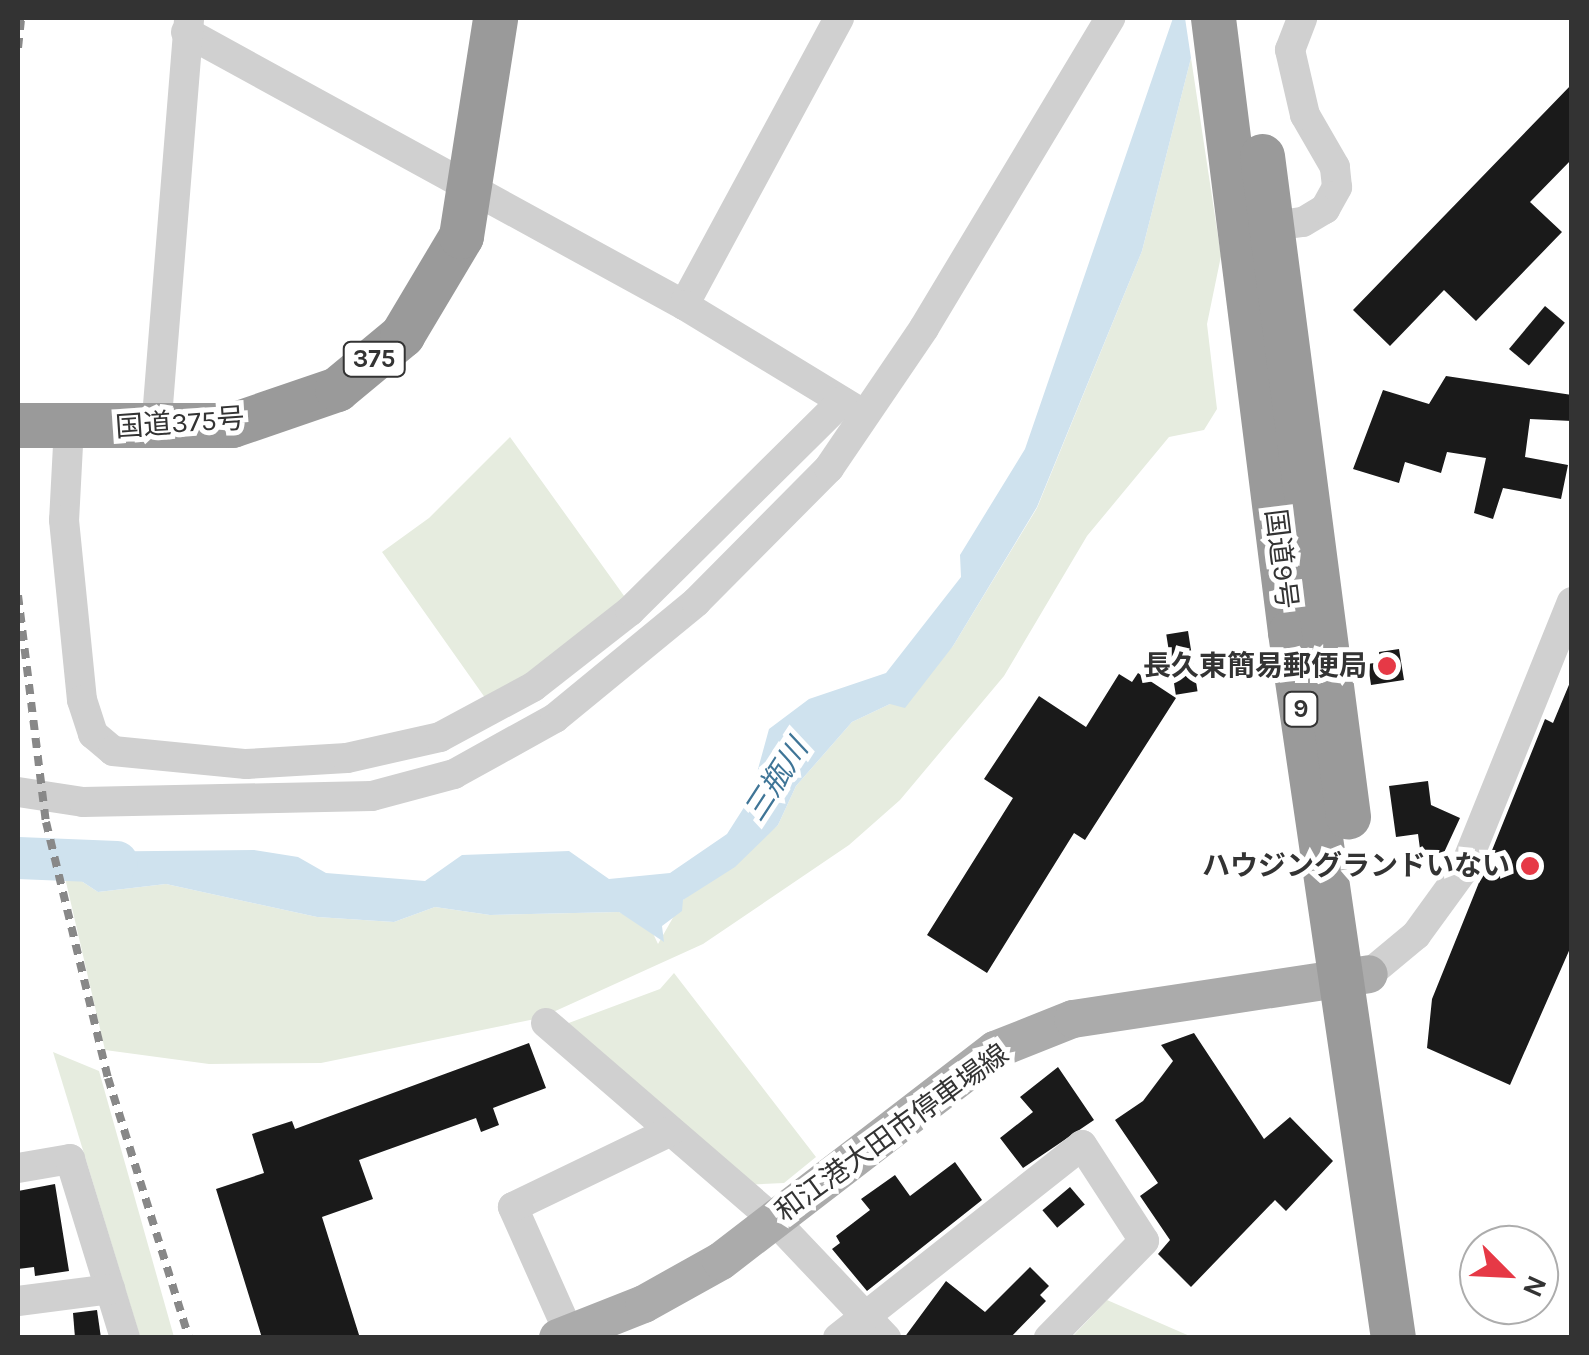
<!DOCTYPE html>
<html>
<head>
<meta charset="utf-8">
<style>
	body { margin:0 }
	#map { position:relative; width:1589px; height:1355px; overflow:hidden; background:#fff; font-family:Karla,"Noto Sans JP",sans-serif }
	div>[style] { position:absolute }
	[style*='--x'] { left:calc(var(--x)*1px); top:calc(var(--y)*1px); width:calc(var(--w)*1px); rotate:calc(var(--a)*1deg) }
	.green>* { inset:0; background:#e6ecdf }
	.water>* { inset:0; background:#cfe2ee }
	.river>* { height:42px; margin:-21px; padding:0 21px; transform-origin:21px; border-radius:21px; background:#cfe2ee }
	.building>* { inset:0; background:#1a1a1a; transform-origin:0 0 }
	.minor>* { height:30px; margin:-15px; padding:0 15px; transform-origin:15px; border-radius:15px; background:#d0d0d0 }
	.major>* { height:38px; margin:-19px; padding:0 19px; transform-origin:19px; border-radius:19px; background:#ababab }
	.highway>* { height:45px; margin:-22.5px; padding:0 22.5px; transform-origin:22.5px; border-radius:22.5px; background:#9a9a9a }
	.rail>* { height:8px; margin-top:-4px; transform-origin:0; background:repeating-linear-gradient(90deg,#888 0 10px,transparent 0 18px) }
	.dots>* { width:28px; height:28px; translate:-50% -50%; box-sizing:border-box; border:5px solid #fff; border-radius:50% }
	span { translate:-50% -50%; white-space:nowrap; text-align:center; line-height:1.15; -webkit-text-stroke:10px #fff; paint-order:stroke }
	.shield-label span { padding:2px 8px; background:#fff; border:2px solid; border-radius:8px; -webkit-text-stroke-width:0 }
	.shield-label { font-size:25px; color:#333; font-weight:700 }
	.street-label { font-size:28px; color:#333 }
	.poi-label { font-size:28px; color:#333; font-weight:700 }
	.right { translate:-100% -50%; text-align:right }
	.water-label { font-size:30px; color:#3f7597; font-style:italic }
	.frame { position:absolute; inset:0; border:20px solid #333; pointer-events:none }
	.north { position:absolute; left:1459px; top:1225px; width:100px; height:100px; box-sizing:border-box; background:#fff; border:2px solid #adadad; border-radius:50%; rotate:114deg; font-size:28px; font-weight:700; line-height:40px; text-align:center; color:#333 }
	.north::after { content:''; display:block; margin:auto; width:35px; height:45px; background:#e63946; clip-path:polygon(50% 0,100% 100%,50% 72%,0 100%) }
</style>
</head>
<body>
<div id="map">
	<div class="green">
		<div style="clip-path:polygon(1191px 58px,1221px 256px,1207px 324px,1217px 409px,1204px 430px,1169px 437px,1087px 536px,1004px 676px,900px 800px,849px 845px,703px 944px,540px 1018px,321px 1063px,209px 1064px,105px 1050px,63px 869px,98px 892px,166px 884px,317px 917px,394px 922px,435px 907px,490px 915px,619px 912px,650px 927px,658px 944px,683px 900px,778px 825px,796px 786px,852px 722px,890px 704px,953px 646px,1037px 508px,1142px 251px)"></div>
		<div style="clip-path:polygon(510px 437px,627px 600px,488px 702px,382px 552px,429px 518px)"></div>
		<div style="clip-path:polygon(674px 973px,816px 1157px,784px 1183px,744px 1185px,566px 1024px,660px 989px)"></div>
		<div style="clip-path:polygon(53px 1052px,99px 1071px,174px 1337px,140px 1337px)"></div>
		<div style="clip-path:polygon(1107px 1300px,1192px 1337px,1072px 1337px)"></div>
	</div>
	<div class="water">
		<div style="clip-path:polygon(1173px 18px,1185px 18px,1191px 58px,1142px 251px,1037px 507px,953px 646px,905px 708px,890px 704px,852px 722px,796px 786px,778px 825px,735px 867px,683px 900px,682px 911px,662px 926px,664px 942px,619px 912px,490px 915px,435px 907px,394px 922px,317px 917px,166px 884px,98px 892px,63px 869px,59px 852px,254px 850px,298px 857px,326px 873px,425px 881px,462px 855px,569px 851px,609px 879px,670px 873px,727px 834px,750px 798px,769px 729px,809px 699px,886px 673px,961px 577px,960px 555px,1025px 449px)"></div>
	</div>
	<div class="river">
		<div style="--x:18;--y:858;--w:99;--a:2.3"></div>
	</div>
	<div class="building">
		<div style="clip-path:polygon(1572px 84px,1572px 159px,1530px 202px,1562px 232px,1476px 321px,1444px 290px,1390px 346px,1353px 310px)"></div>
		<div style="left:1545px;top:306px;width:26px;height:56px;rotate:40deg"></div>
		<div style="clip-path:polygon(1446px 376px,1572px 395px,1572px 421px,1530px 419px,1525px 457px,1568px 465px,1561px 499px,1503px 488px,1493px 519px,1474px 513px,1486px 458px,1447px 452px,1441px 473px,1405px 462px,1399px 483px,1353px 469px,1383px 390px,1429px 404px)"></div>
		<div style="left:1188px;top:631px;width:61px;height:22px;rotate:81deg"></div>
		<div style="clip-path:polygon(1399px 649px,1404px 680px,1371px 685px,1368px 664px,1380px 662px,1379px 652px)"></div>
		<div style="clip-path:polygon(1138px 673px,1176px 698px,1085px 840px,1074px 833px,987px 973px,927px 935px,1013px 798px,984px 779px,1039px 696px,1086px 727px,1119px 674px,1132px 682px)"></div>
		<div style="clip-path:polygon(1571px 680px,1572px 944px,1510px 1085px,1427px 1048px,1432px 999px,1545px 719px,1553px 723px)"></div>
		<div style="clip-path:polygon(1428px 781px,1431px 805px,1460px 818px,1441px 859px,1420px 849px,1418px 834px,1396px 837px,1389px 786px)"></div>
		<div style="clip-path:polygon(1194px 1033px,1264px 1139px,1290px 1117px,1333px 1161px,1286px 1211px,1275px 1200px,1191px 1287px,1158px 1254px,1170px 1240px,1140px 1196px,1158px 1183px,1115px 1120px,1143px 1101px,1173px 1061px,1161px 1045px)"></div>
		<div style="clip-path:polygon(529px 1043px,546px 1088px,493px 1108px,499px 1125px,481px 1132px,476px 1118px,359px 1160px,373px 1199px,322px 1217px,360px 1338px,262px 1338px,216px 1189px,264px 1173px,252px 1134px,292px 1121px,295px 1129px)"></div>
		<div style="clip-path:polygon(1058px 1067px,1094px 1120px,1023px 1168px,1000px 1138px,1033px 1112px,1020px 1097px)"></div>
		<div style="clip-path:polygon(955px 1162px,982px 1200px,867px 1291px,832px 1249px,840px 1243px,836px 1236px,870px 1210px,861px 1199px,895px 1175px,910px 1196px)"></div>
		<div style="clip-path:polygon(55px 1184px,69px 1271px,35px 1276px,34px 1267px,18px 1269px,18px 1191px)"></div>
		<div style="left:1070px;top:1187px;width:23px;height:36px;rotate:50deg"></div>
		<div style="clip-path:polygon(1030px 1267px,1049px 1286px,1040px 1295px,1046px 1301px,1010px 1338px,904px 1338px,946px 1281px,985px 1312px)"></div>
		<div style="clip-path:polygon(97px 1310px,101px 1338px,75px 1338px,73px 1313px)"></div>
	</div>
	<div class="minor">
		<div style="--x:186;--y:32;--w:568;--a:28.73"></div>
		<div style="--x:684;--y:305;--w:326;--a:-61.6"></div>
		<div style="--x:1273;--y:226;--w:30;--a:-8"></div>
		<div style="--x:1303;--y:222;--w:26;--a:-31"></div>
		<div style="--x:1325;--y:209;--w:25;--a:-61"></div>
		<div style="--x:1337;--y:187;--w:20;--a:-96"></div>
		<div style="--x:1335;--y:167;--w:60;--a:-120"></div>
		<div style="--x:1305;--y:115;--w:67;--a:-103"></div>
		<div style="--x:1290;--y:50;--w:34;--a:-69"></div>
		<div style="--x:684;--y:305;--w:202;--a:31.3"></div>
		<div style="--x:69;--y:426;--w:94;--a:93"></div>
		<div style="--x:64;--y:520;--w:181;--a:84.3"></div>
		<div style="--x:82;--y:700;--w:36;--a:72"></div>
		<div style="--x:93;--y:734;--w:26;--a:40"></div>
		<div style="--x:113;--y:751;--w:134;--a:5.6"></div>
		<div style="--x:246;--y:764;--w:101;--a:-3.4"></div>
		<div style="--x:347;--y:758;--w:95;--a:-12.7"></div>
		<div style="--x:440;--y:737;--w:106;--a:-28.3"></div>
		<div style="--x:533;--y:687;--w:123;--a:-38.1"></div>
		<div style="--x:630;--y:611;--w:298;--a:-44.7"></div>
		<div style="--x:156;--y:430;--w:413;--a:-85.4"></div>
		<div style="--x:18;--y:792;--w:66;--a:8.7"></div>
		<div style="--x:83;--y:802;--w:289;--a:-1.2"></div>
		<div style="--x:372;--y:796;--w:85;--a:-15"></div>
		<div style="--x:454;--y:774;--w:115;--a:-29"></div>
		<div style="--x:555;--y:718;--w:183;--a:-39.4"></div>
		<div style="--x:696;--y:602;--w:189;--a:-45.2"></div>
		<div style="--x:829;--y:468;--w:169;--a:-55.8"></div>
		<div style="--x:924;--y:328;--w:362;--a:-59"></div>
		<div style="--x:1369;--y:974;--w:61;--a:-39.7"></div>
		<div style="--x:1416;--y:935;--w:82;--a:-54"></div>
		<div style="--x:1464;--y:869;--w:288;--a:-68"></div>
		<div style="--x:546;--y:1023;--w:301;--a:40.8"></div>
		<div style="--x:774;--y:1220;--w:163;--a:46.5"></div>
		<div style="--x:18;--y:1168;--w:53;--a:-9.8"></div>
		<div style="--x:70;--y:1159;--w:187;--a:72.9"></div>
		<div style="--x:18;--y:1301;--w:93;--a:-7.4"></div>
		<div style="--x:569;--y:1333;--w:138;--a:-114"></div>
		<div style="--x:513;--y:1207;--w:175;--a:-25.7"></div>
		<div style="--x:838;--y:1338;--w:311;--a:-38.3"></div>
		<div style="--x:1082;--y:1145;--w:114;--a:57.1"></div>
		<div style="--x:1144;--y:1241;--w:136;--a:134.4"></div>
	</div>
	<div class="major">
		<div style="--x:558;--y:1338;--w:92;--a:-21.6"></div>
		<div style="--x:644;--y:1304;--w:88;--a:-29.2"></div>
		<div style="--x:721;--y:1261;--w:346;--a:-37.6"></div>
		<div style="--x:995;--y:1050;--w:84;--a:-21.7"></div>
		<div style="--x:1073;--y:1019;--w:299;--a:-8.6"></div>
	</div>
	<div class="highway">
		<div style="--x:1213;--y:18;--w:619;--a:82.85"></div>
		<div style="--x:1290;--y:632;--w:713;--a:81.7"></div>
		<div style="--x:1262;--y:156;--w:666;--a:82.58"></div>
		<div style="--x:18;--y:425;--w:214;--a:0"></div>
		<div style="--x:232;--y:425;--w:111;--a:-18.9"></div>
		<div style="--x:337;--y:389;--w:85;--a:-39.7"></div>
		<div style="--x:402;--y:335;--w:115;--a:-59.2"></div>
		<div style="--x:461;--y:236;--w:221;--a:-81.1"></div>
	</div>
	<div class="rail">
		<div style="--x:18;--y:48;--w:30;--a:-84"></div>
		<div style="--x:18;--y:595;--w:229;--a:83"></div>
		<div style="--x:46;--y:822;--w:263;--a:76.4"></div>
		<div style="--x:108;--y:1078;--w:272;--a:72.7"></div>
	</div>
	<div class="dots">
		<div style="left:1387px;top:666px;background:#e63946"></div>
		<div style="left:1530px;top:866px;background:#e63946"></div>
	</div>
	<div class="shield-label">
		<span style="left:374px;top:359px">375</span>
		<span style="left:1301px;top:709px">9</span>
	</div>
	<div class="street-label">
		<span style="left:180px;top:423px;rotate:-4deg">国道375号</span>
		<span style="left:1281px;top:559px;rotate:83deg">国道9号</span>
		<span style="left:892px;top:1133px;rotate:-36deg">和江港大田市停車場線</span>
	</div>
	<div class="poi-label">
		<span class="right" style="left:1367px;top:666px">長久東簡易郵便局</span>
		<span class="right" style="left:1510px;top:866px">ハウジングランドいない</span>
	</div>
	<div class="water-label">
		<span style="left:776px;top:780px;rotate:-57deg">三瓶川</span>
	</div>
	<div class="frame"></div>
	<div class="north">N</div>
</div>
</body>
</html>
